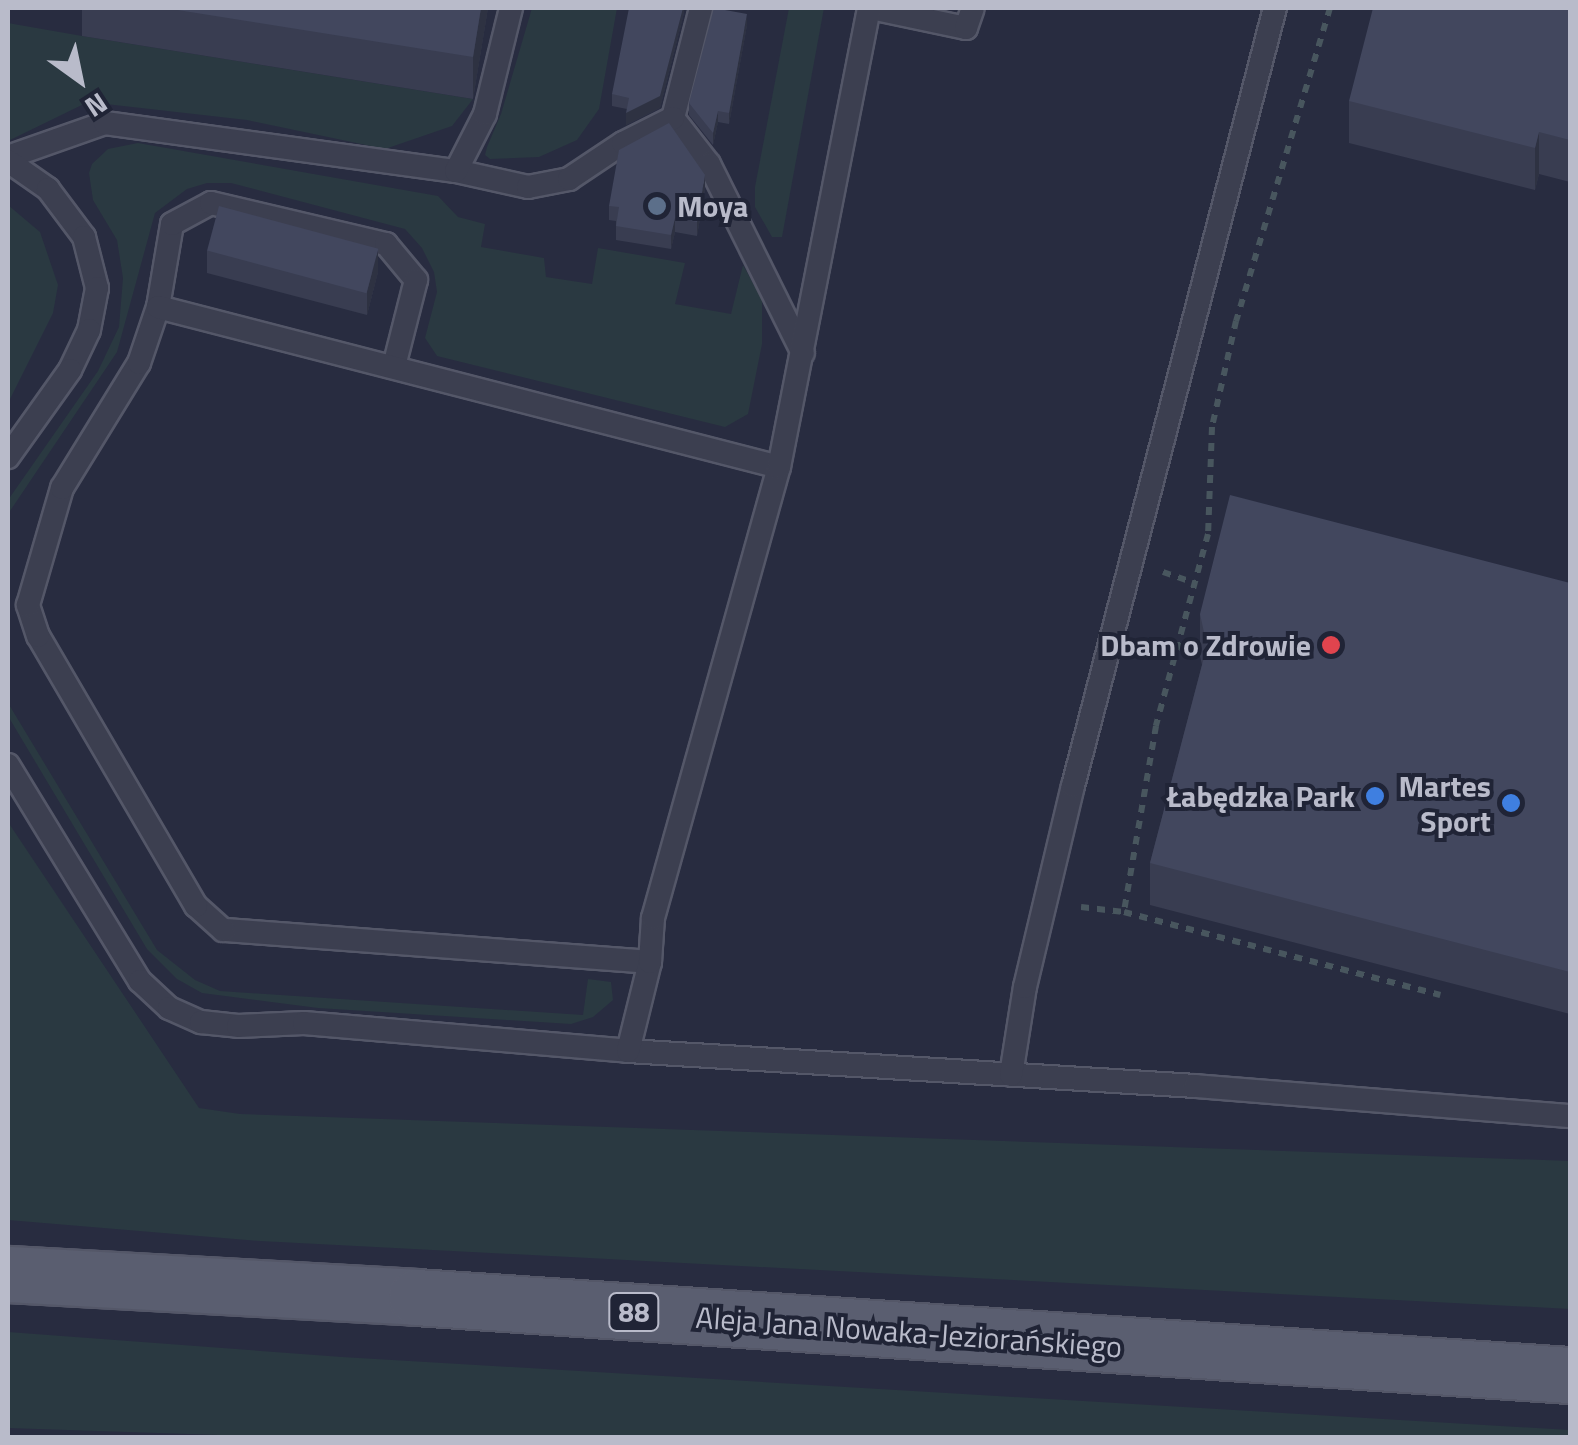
<!DOCTYPE html>
<html>
<head>
<meta charset="utf-8">
<style>
	body { margin:0 }
	#map { position:relative; width:1578px; height:1445px; overflow:hidden; background:#282c40; font-family:"Titillium Web",sans-serif }
	div>[style] { position:absolute }
	[style*='--x'] { left:calc(var(--x)*1px); top:calc(var(--y)*1px); width:calc(var(--w)*1px); rotate:calc(var(--a)*1deg) }
	.green>* { inset:0; background:#2a3941 }
	.path>* { height:6px; margin-top:-3px; transform-origin:0; background:repeating-linear-gradient(90deg,#48565e 0 8px,transparent 0 16px) }
	.roads { filter:drop-shadow(2px 0 #545768) drop-shadow(-2px 0 #545768) drop-shadow(0 2px #545768) drop-shadow(0 -2px #545768) }
	.lane>* { height:22px; margin:-11px; padding:0 11px; transform-origin:11px; border-radius:11px; background:#3c3f50 }
	.primary>* { height:55px; margin:-27.5px; padding:0 27.5px; transform-origin:27.5px; border-radius:27.5px; background:#5a5e70 }
	.wall>* { inset:0; background:#393d51 }
	.shaded-wall>* { inset:0; background:#2e3242 }
	.building>* { inset:0; background:#42475e; transform-origin:0 0 }
	.dots>* { width:28px; height:28px; translate:-50% -50%; box-sizing:border-box; border:5px solid #202436; border-radius:50% }
	span { translate:-50% -50%; white-space:nowrap; text-align:center; line-height:1.15; -webkit-text-stroke:8px #202436; paint-order:stroke }
	.shield-label span { padding:2px 8px; background:#202436; border:2px solid; border-radius:8px; -webkit-text-stroke-width:0 }
	.shield-label { font-size:28px; color:#b9bbca; font-weight:700 }
	.poi-label { font-size:30px; color:#b9bbca; font-weight:700 }
	.left { translate:0 -50%; text-align:left }
	.right { translate:-100% -50%; text-align:right }
	.street-label { font-size:30px; color:#b9bbca }
	.frame { position:absolute; inset:0; border:10px solid #b9bbca; pointer-events:none }
	.north { position:absolute; left:30px; top:30px; width:100px; height:100px; -webkit-text-stroke:8px #202436; paint-order:stroke; rotate:147deg; font-size:28px; font-weight:700; line-height:40px; text-align:center; color:#b9bbca }
	.north::after { content:''; display:block; margin:auto; width:35px; height:45px; background:#b9bbca; clip-path:polygon(50% 0,100% 100%,50% 72%,0 100%) }
</style>
</head>
<body>
<div id="map">
	<div class="green">
		<div style="clip-path:polygon(532px 8px,617px 8px,599px 109px,577px 140px,539px 157px,490px 159px,485px 155px,487px 147px,501px 114px)"></div>
		<div style="clip-path:polygon(789px 8px,824px 8px,782px 237px,772px 237px,755px 207px,755px 187px)"></div>
		<div style="clip-path:polygon(8px 23px,82px 36px,473px 99px,452px 126px,385px 149px,247px 120px,88px 102px,8px 141px)"></div>
		<div style="clip-path:polygon(138px 143px,438px 196px,458px 217px,485px 224px,481px 247px,544px 258px,546px 277px,592px 284px,598px 248px,685px 263px,675px 304px,731px 314px,743px 265px,762px 299px,762px 344px,748px 414px,725px 427px,437px 356px,425px 338px,437px 292px,434px 272px,422px 248px,405px 229px,231px 183px,207px 183px,187px 189px,155px 213px,117px 352px,8px 514px,8px 500px,98px 371px,119px 327px,123px 278px,117px 240px,93px 200px,89px 173px,92px 164px,108px 149px)"></div>
		<div style="clip-path:polygon(8px 205px,40px 232px,58px 285px,53px 313px,8px 403px)"></div>
		<div style="clip-path:polygon(8px 703px,157px 950px,195px 980px,220px 991px,583px 1015px,588px 979px,611px 982px,613px 1000px,593px 1017px,571px 1024px,318px 1008px,202px 993px,177px 979px,147px 949px,8px 716px)"></div>
		<div style="clip-path:polygon(8px 822px,199px 1108px,240px 1114px,1570px 1161px,1570px 1309px,260px 1241px,8px 1220px)"></div>
		<div style="clip-path:polygon(8px 1332px,342px 1357px,1570px 1430px,1570px 1437px,307px 1438px,8px 1428px)"></div>
	</div>
	<div class="path">
		<div style="--x:1330;--y:8;--w:327;--a:106.7"></div>
		<div style="--x:1236;--y:321;--w:109;--a:102.8"></div>
		<div style="--x:1212;--y:427;--w:107;--a:92.1"></div>
		<div style="--x:1208;--y:534;--w:199;--a:105.2"></div>
		<div style="--x:1156;--y:726;--w:189;--a:99.8"></div>
		<div style="--x:1124;--y:912;--w:327;--a:14.7"></div>
		<div style="--x:1163;--y:572;--w:34;--a:19"></div>
		<div style="--x:1081;--y:907;--w:43;--a:6.6"></div>
	</div>
	<div class="roads">
		<div class="lane">
			<div style="--x:871;--y:8;--w:97;--a:11.9"></div>
			<div style="--x:966;--y:28;--w:21;--a:-71"></div>
			<div style="--x:673;--y:118;--w:58;--a:52"></div>
			<div style="--x:709;--y:164;--w:211;--a:63.6"></div>
			<div style="--x:673;--y:118;--w:114;--a:-75.7"></div>
			<div style="--x:8;--y:157;--w:103;--a:-19.3"></div>
			<div style="--x:105;--y:123;--w:354;--a:7.8"></div>
			<div style="--x:456;--y:171;--w:74;--a:12.5"></div>
			<div style="--x:528;--y:187;--w:42;--a:-11"></div>
			<div style="--x:569;--y:179;--w:65;--a:-33.7"></div>
			<div style="--x:623;--y:143;--w:56;--a:-26.6"></div>
			<div style="--x:8;--y:161;--w:49;--a:35"></div>
			<div style="--x:48;--y:189;--w:60;--a:53.1"></div>
			<div style="--x:84;--y:237;--w:53;--a:75.7"></div>
			<div style="--x:97;--y:288;--w:43;--a:100.8"></div>
			<div style="--x:89;--y:330;--w:44;--a:115.4"></div>
			<div style="--x:70;--y:370;--w:107;--a:125.5"></div>
			<div style="--x:456;--y:171;--w:64;--a:-63"></div>
			<div style="--x:485;--y:114;--w:109;--a:-76.2"></div>
			<div style="--x:158;--y:307;--w:84;--a:-80.4"></div>
			<div style="--x:172;--y:224;--w:44;--a:-28.3"></div>
			<div style="--x:211;--y:203;--w:180;--a:13.2"></div>
			<div style="--x:386;--y:244;--w:47;--a:50.2"></div>
			<div style="--x:416;--y:280;--w:89;--a:104.3"></div>
			<div style="--x:8;--y:765;--w:253;--a:58.6"></div>
			<div style="--x:140;--y:981;--w:40;--a:43"></div>
			<div style="--x:169;--y:1008;--w:35;--a:24"></div>
			<div style="--x:201;--y:1022;--w:37;--a:6"></div>
			<div style="--x:238;--y:1026;--w:66;--a:-2.6"></div>
			<div style="--x:304;--y:1023;--w:325;--a:4.9"></div>
			<div style="--x:628;--y:1051;--w:568;--a:3.53"></div>
			<div style="--x:1195;--y:1086;--w:376;--a:4.6"></div>
			<div style="--x:650;--y:962;--w:428;--a:-175.7"></div>
			<div style="--x:223;--y:930;--w:36;--a:-138"></div>
			<div style="--x:196;--y:906;--w:313;--a:-120.3"></div>
			<div style="--x:38;--y:636;--w:33;--a:-108"></div>
			<div style="--x:28;--y:605;--w:122;--a:-73.8"></div>
			<div style="--x:62;--y:488;--w:147;--a:-58.4"></div>
			<div style="--x:139;--y:363;--w:59;--a:-71.3"></div>
			<div style="--x:158;--y:307;--w:641;--a:14.45"></div>
			<div style="--x:628;--y:1051;--w:92;--a:-76.1"></div>
			<div style="--x:650;--y:962;--w:44;--a:-86.1"></div>
			<div style="--x:653;--y:918;--w:468;--a:-74.4"></div>
			<div style="--x:779;--y:467;--w:468;--a:-78.9"></div>
			<div style="--x:1011;--y:1075;--w:89;--a:-81"></div>
			<div style="--x:1025;--y:987;--w:207;--a:-76.6"></div>
			<div style="--x:1073;--y:786;--w:804;--a:-75.45"></div>
		</div>
		<div class="primary">
			<div style="--x:8;--y:1274;--w:409;--a:3.2"></div>
			<div style="--x:416;--y:1297;--w:1157;--a:3.87"></div>
		</div>
	</div>
	<div class="wall">
		<div style="clip-path:polygon(82px 8px,488px 8px,473px 99px,82px 36px)"></div>
		<div style="clip-path:polygon(684px 8px,684px 13px,660px 108px,626px 125px,627px 109px,612px 106px,612px 94px)"></div>
		<div style="clip-path:polygon(1570px 8px,1570px 182px,1539px 174px,1535px 190px,1349px 143px,1349px 101px)"></div>
		<div style="clip-path:polygon(747px 25px,729px 124px,718px 122px,713px 145px,689px 115px,689px 103px)"></div>
		<div style="clip-path:polygon(705px 189px,697px 236px,675px 232px,671px 249px,616px 240px,616px 221px,609px 220px,609px 206px)"></div>
		<div style="clip-path:polygon(207px 250px,378px 272px,367px 315px,207px 273px)"></div>
		<div style="clip-path:polygon(1570px 583px,1570px 1014px,1150px 905px,1150px 863px,1202px 665px,1200px 656px,1200px 614px)"></div>
	</div>
	<div class="shaded-wall">
		<div style="clip-path:polygon(481px 8px,488px 8px,473px 99px,473px 57px)"></div>
		<div style="clip-path:polygon(683px 8px,684px 8px,684px 13px,660px 108px,626px 125px,626px 113px)"></div>
		<div style="clip-path:polygon(747px 14px,747px 25px,729px 124px,729px 113px)"></div>
		<div style="clip-path:polygon(718px 111px,718px 122px,713px 145px,713px 133px)"></div>
		<div style="clip-path:polygon(1539px 132px,1539px 174px,1535px 190px,1535px 148px)"></div>
		<div style="clip-path:polygon(705px 175px,705px 189px,697px 236px,697px 222px)"></div>
		<div style="clip-path:polygon(675px 218px,675px 232px,671px 249px,671px 235px)"></div>
		<div style="clip-path:polygon(378px 249px,378px 272px,367px 315px,367px 292px)"></div>
	</div>
	<div class="building">
		<div style="clip-path:polygon(165px 8px,481px 8px,473px 57px)"></div>
		<div style="clip-path:polygon(629px 8px,683px 8px,660px 96px,626px 113px,629px 98px,612px 94px)"></div>
		<div style="clip-path:polygon(714px 8px,747px 14px,729px 113px,718px 111px,713px 133px,689px 103px)"></div>
		<div style="clip-path:polygon(1373px 8px,1570px 8px,1570px 140px,1539px 132px,1535px 148px,1349px 101px)"></div>
		<div style="clip-path:polygon(669px 123px,705px 175px,697px 222px,675px 218px,671px 235px,616px 226px,619px 207px,609px 206px,619px 150px)"></div>
		<div style="left:219px;top:206px;width:165px;height:46px;rotate:15deg"></div>
		<div style="clip-path:polygon(1230px 495px,1570px 583px,1570px 972px,1150px 863px,1207px 646px,1200px 614px)"></div>
	</div>
	<div class="dots">
		<div style="left:657px;top:206px;background:#5c6f8a"></div>
		<div style="left:1331px;top:645px;background:#e0444e"></div>
		<div style="left:1375px;top:796px;background:#3f7fe0"></div>
		<div style="left:1511px;top:803px;background:#3f7fe0"></div>
	</div>
	<div class="shield-label">
		<span style="left:634px;top:1312px">88</span>
	</div>
	<div class="poi-label">
		<span class="left" style="left:677px;top:206px">Moya</span>
		<span class="right" style="left:1311px;top:645px">Dbam o Zdrowie</span>
		<span class="right" style="left:1491px;top:803px">Martes<br>Sport</span>
		<span class="right" style="left:1355px;top:796px">Łabędzka Park</span>
	</div>
	<div class="street-label">
		<span style="left:909px;top:1332px;rotate:4deg">Aleja Jana Nowaka-Jeziorańskiego</span>
	</div>
	<div class="frame"></div>
	<div class="north">N</div>
</div>
</body>
</html>
